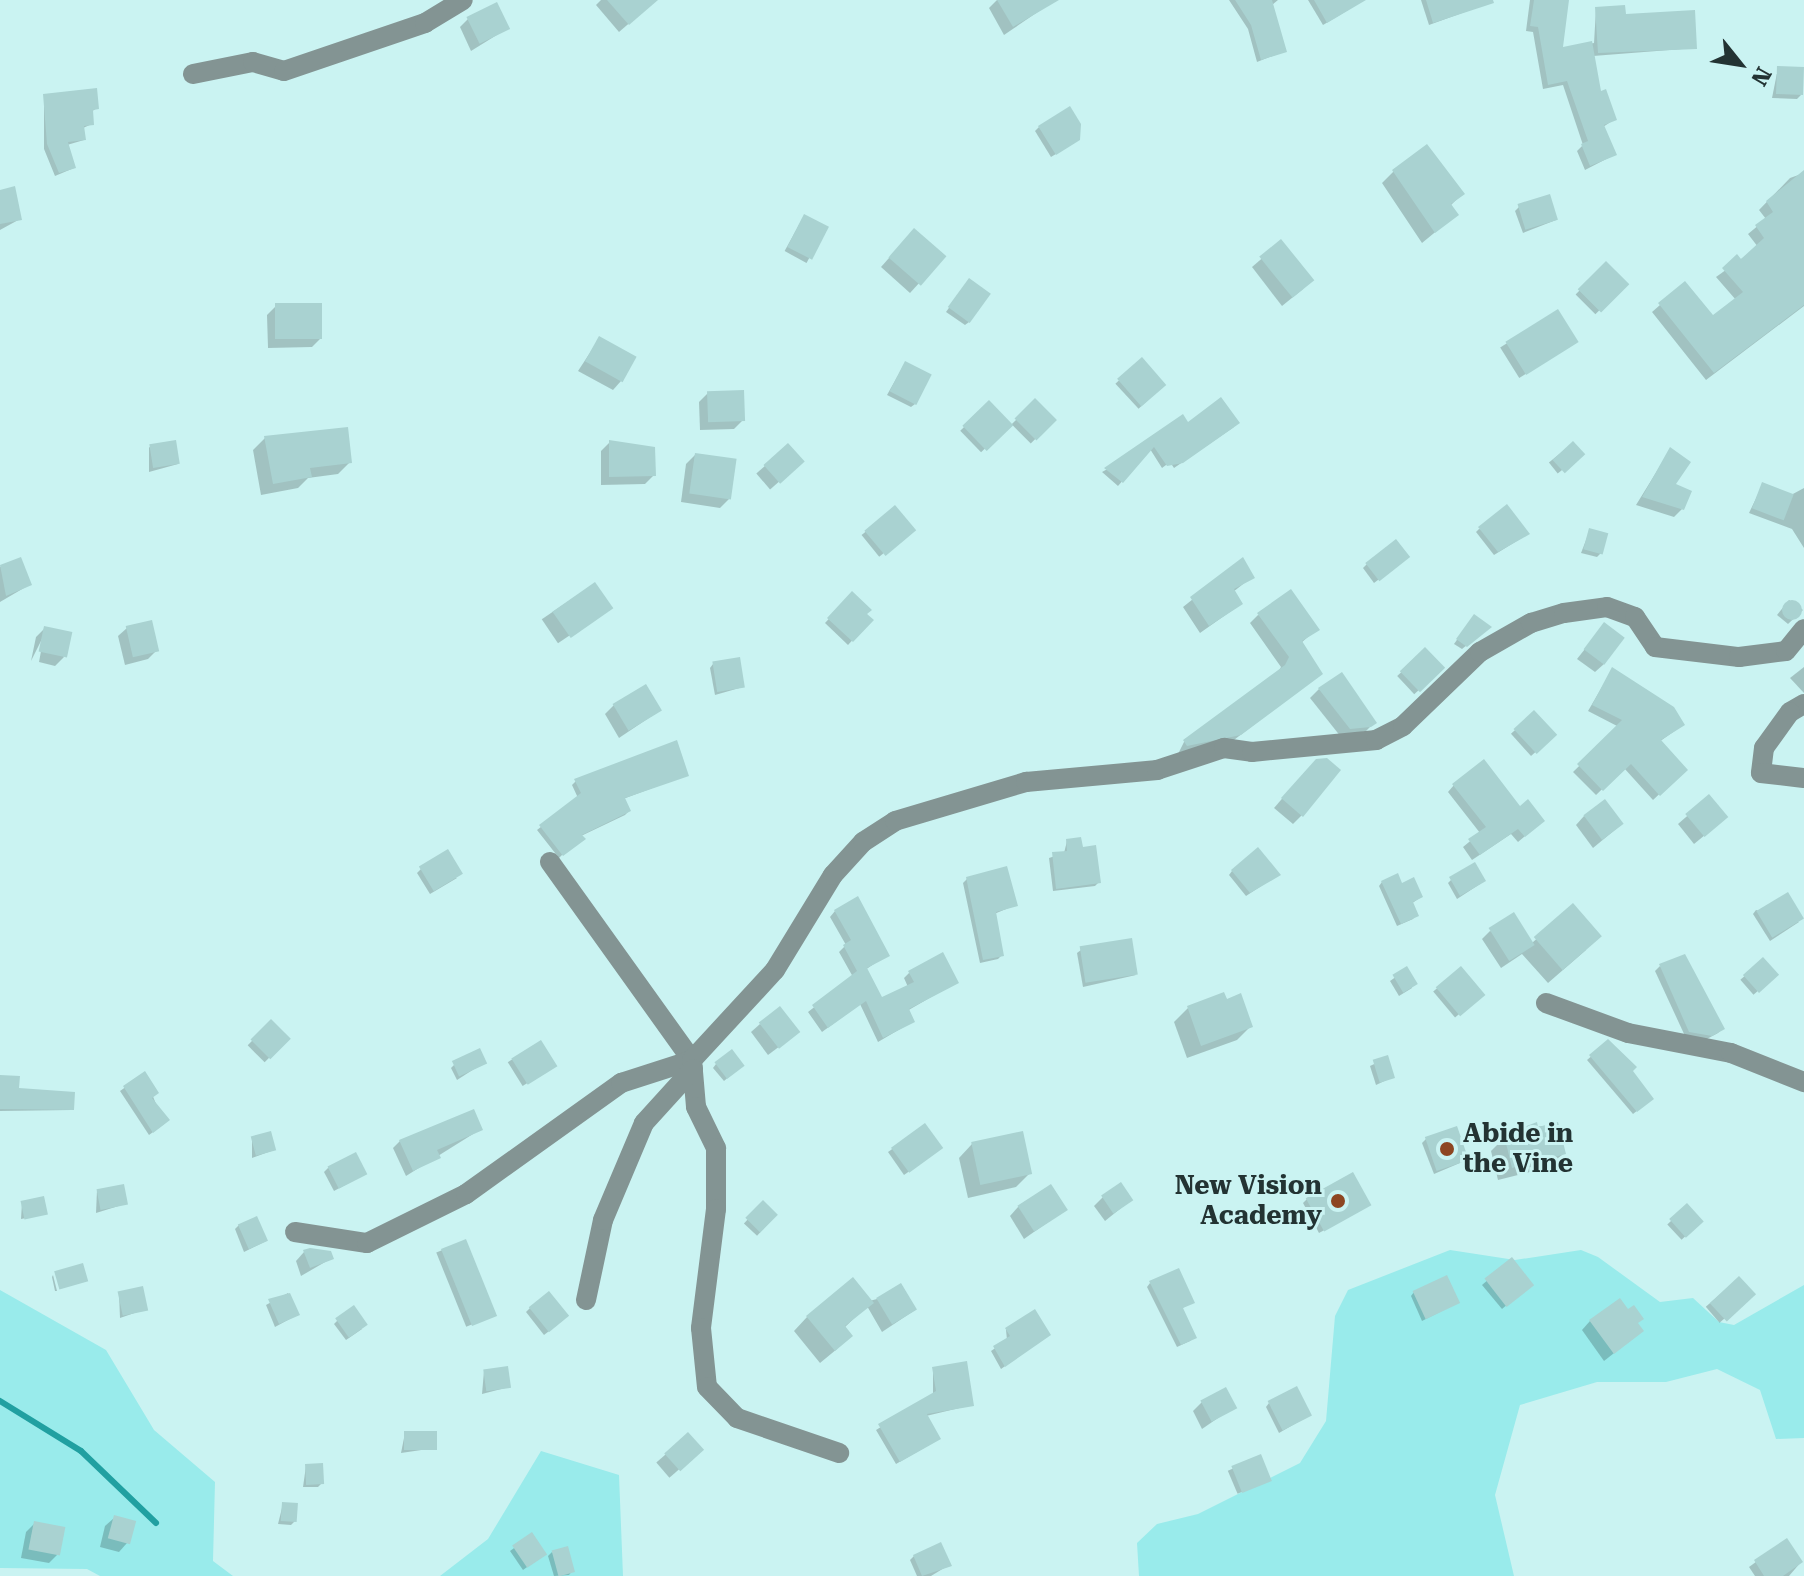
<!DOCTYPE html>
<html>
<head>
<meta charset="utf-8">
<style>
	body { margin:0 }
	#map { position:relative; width:1804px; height:1576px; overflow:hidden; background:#caf3f2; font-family:"Roboto Serif",serif }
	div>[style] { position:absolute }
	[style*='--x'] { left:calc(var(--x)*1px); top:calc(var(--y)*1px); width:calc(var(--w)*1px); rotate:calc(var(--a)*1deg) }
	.green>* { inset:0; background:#99ebeb }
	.shadow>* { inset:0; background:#0003; transform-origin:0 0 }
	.stream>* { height:6px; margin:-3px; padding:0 3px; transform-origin:3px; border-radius:3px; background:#21a0a1 }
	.building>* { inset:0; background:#a9d2d1; transform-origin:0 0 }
	.round { border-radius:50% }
	.minor>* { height:20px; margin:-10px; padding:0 10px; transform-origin:10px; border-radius:10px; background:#839493 }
	.dots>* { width:22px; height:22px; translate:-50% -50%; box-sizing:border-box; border:4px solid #caf3f2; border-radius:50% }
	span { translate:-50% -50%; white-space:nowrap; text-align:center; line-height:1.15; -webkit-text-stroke:6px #caf3f2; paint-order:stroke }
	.poi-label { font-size:26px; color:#233333; font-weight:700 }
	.left { translate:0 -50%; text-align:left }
	.right { translate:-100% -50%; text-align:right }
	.north { position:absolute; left:1700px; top:24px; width:80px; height:80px; -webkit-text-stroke:6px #caf3f2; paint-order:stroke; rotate:120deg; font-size:22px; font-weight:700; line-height:32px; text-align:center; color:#233333 }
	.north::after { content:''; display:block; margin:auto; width:28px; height:36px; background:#233333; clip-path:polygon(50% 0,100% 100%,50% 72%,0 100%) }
</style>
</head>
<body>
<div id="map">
	<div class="green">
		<div style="clip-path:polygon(1450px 1250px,1515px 1260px,1581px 1250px,1598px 1257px,1660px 1302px,1693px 1298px,1719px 1322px,1734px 1325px,1804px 1285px,1804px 1438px,1776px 1439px,1760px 1390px,1717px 1369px,1666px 1382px,1597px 1382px,1520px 1405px,1495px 1495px,1514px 1576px,1139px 1576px,1137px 1543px,1157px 1524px,1198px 1514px,1300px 1463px,1326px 1421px,1335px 1316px,1348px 1290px)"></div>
		<div style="clip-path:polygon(0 1290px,106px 1350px,154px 1430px,215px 1482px,213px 1561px,233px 1576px,100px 1576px,87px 1569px,0 1568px)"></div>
		<div style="clip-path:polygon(541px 1451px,619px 1475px,623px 1576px,440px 1576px,488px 1539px)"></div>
	</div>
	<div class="shadow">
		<div style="clip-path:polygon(601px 0,646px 0,641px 13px,619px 32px,596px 5px)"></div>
		<div style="clip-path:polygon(997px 0,1036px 0,1042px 9px,1004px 35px,989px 8px)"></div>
		<div style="clip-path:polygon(1229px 0,1278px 0,1272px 5px,1285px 51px,1257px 62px,1248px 29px)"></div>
		<div style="clip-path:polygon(1308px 0,1348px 0,1348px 10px,1323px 25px)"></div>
		<div style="clip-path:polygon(1421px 0,1470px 0,1473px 9px,1429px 25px)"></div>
		<div style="clip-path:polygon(1530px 0,1567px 0,1561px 49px,1594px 43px,1596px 9px,1695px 48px,1593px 56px,1600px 94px,1615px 119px,1603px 127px,1614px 155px,1585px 170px,1577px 151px,1583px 145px,1563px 85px,1543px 89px,1533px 32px,1526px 31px)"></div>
		<div style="clip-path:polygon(468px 19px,508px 28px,471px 51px,460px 27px)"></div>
		<div style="clip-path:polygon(1778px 68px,1801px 95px,1797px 99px,1772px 98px)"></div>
		<div style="clip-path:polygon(44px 96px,97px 108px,91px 112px,92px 124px,83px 128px,84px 140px,67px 145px,74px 168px,55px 176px,44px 149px)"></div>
		<div style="clip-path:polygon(1039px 127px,1074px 143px,1051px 157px,1035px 131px)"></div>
		<div style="clip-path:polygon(1394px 171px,1462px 194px,1450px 206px,1456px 215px,1422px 243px,1382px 183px)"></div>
		<div style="clip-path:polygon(1804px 173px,1804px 306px,1706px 380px,1652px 312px,1684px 284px,1713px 317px,1736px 300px,1716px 277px,1758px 247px,1748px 234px,1766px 219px,1759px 210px,1790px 178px)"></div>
		<div style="clip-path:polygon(0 192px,20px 219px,0 230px)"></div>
		<div style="clip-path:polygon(1519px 207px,1556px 220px,1523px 233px,1515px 211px)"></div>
		<div style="left:804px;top:216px;width:25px;height:40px;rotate:29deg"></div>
		<div style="clip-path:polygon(905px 240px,943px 257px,910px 293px,881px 267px)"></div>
		<div style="clip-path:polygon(1281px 242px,1303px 289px,1282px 306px,1252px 267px)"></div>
		<div style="left:1606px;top:264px;width:28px;height:43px;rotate:45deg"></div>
		<div style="clip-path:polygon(966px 284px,969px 322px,965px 325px,946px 312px)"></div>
		<div style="clip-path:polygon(276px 306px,320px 339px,312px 347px,268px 348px,267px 315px)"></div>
		<div style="left:1557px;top:312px;width:36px;height:67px;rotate:58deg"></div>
		<div style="clip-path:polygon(599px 339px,621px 381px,613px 390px,578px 371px)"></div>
		<div style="left:1141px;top:360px;width:34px;height:35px;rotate:47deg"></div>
		<div style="clip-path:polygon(905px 363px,915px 404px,911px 407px,887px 395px)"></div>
		<div style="clip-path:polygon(708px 393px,743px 420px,734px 429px,700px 430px,699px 402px)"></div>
		<div style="left:1035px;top:401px;width:27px;height:33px;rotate:45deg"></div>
		<div style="left:989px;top:403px;width:30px;height:40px;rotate:46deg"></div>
		<div style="clip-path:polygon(1188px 425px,1234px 427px,1174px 468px,1170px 462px,1162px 468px,1150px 449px,1118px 486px,1102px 472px)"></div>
		<div style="clip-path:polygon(265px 438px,350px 462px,338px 474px,308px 478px,298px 488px,261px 495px,253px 450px)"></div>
		<div style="clip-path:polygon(610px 442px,654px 475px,645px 484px,601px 485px,601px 451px)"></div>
		<div style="left:1573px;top:443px;width:14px;height:31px;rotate:51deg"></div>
		<div style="left:788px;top:446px;width:21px;height:42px;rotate:49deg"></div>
		<div style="clip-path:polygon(149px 447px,178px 464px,149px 472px)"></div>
		<div style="clip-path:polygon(1670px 450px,1673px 485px,1682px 509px,1674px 517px,1636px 505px)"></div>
		<div style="clip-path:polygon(695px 455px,729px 499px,720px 508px,681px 502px,686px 464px)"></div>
		<div style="clip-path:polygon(1763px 484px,1791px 495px,1804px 488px,1804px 548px,1792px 529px,1749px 513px)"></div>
		<div style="left:895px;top:508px;width:28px;height:43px;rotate:51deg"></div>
		<div style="clip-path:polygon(1479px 529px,1528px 534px,1494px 555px,1476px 532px)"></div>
		<div style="clip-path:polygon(1590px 530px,1601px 553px,1597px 557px,1581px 553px)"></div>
		<div style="clip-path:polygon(19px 559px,29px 585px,0 602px,0 567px)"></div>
		<div style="clip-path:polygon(1242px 560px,1252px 577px,1233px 592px,1241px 604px,1200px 633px,1183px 607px)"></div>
		<div style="clip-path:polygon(1404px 560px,1374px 583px,1363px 568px,1367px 564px)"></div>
		<div style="left:594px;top:584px;width:29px;height:63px;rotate:56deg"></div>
		<div style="clip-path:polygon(852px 594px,871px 620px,848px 645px,825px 623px)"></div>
		<div style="clip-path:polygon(1789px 600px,1803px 610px,1788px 624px,1777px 615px)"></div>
		<div style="clip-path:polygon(1258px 615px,1317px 629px,1301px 643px,1320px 674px,1230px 743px,1178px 754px,1184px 742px,1278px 672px,1281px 667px,1250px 623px)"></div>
		<div style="clip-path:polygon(1471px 620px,1486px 630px,1462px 649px,1454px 644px)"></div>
		<div style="clip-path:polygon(1604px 625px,1604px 664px,1595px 672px,1577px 659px)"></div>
		<div style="clip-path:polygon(45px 628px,64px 657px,55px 666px,39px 662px,44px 635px,31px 661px,36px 637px)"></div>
		<div style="clip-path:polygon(127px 628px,157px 650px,148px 659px,125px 665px,118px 636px)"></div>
		<div style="left:1425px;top:650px;width:25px;height:38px;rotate:47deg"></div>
		<div style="clip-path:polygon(713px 664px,743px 687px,715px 695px,710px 668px)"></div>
		<div style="clip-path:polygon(1804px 667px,1804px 693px,1790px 678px)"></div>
		<div style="clip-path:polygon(1612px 670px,1683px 725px,1659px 742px,1685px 770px,1653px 800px,1624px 768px,1596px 795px,1573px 772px,1619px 727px,1588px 711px)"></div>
		<div style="clip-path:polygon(1319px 689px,1374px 723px,1366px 731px,1341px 737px,1310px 698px)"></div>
		<div style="clip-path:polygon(614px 705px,659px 711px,619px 738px,605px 714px)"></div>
		<div style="left:1534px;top:713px;width:30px;height:31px;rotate:48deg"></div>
		<div style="clip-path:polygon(1307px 770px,1302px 815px,1293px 824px,1274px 808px)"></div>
		<div style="clip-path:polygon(687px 775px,623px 799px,629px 811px,625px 815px,581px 836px,559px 858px,537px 830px,578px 798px,572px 785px,576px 781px)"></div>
		<div style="clip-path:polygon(1454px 785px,1536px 827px,1518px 842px,1511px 834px,1472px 860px,1463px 847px,1480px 833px,1448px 792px)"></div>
		<div style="clip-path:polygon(1709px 797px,1716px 826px,1694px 844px,1678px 824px)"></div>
		<div style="clip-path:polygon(1584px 816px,1622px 824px,1593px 848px,1576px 825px)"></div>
		<div style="clip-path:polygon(1067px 841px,1099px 882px,1095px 886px,1053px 891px,1049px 858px,1064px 853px)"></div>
		<div style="clip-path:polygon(421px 869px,457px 878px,430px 894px,417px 873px)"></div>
		<div style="clip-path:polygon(1232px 871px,1278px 875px,1246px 896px,1229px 875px)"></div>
		<div style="clip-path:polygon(967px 879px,1016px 905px,994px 914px,1002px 955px,998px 959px,980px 963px,963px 883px)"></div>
		<div style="clip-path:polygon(1451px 880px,1480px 884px,1457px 899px,1448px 883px)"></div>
		<div style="clip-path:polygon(1382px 882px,1421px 897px,1411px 904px,1416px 915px,1413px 919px,1397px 926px,1379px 886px)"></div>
		<div style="clip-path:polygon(1573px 906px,1586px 950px,1548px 983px,1522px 954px,1501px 968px,1482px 939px,1490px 931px,1532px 943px)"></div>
		<div style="clip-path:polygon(1756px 910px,1799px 922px,1770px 941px,1753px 914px)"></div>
		<div style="clip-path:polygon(835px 911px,887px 955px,865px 970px,881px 1000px,908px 987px,904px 978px,909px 973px,957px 982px,907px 1011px,912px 1022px,878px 1042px,860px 1004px,822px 1032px,808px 1012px,853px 977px,839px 952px,846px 945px,830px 917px)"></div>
		<div style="clip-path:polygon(1081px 950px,1136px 975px,1083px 987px,1077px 953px)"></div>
		<div style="left:1763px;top:960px;width:20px;height:30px;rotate:49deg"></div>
		<div style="clip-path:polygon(1660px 966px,1723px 1028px,1718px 1033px,1705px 1040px,1685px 1036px,1655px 971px)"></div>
		<div style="clip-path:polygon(1407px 969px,1412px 988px,1399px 996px,1390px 981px)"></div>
		<div style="left:1460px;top:969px;width:34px;height:35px;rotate:50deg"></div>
		<div style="clip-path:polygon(1223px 995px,1251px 1026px,1237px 1040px,1187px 1058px,1174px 1022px,1188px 1008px)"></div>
		<div style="left:271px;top:1022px;width:24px;height:33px;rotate:45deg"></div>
		<div style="clip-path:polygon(760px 1024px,788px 1040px,768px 1055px,751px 1032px)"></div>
		<div style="left:540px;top:1042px;width:28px;height:38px;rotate:58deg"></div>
		<div style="clip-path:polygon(1608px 1042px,1648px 1102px,1633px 1114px,1587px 1060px)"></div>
		<div style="clip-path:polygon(1387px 1058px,1393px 1077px,1376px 1085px,1370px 1066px)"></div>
		<div style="clip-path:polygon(485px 1062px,457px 1080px,451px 1068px,455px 1064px)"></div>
		<div style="clip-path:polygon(716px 1064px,738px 1069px,724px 1081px,713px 1068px)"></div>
		<div style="clip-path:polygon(144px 1074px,164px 1124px,149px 1135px,120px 1091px)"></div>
		<div style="clip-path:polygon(0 1077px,17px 1089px,72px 1110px,0 1111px)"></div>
		<div style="clip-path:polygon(1557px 1124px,1564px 1153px,1550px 1167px,1498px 1180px,1491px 1151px,1505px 1137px,1515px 1130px)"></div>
		<div style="clip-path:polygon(925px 1126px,936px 1152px,904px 1175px,888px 1152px)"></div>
		<div style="clip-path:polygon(481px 1129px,406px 1176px,393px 1148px,400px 1141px)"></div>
		<div style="clip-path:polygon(252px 1138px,274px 1150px,252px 1158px)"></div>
		<div style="clip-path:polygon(1426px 1139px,1467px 1160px,1434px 1174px,1422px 1143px)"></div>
		<div style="clip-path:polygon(972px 1144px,1030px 1173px,1016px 1187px,968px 1198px,959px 1158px)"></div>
		<div style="clip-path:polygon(328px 1168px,365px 1174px,334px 1191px,324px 1172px)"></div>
		<div style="clip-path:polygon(97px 1190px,125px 1204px,96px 1213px)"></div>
		<div style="clip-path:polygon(1103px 1197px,1131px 1200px,1105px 1221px,1094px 1206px)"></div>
		<div style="clip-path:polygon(1307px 1199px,1365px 1208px,1319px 1233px,1303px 1203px)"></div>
		<div style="clip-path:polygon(22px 1203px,46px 1214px,21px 1219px)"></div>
		<div style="left:763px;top:1203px;width:18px;height:28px;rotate:43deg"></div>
		<div style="left:1687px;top:1206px;width:21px;height:27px;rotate:47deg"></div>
		<div style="clip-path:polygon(1018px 1207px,1065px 1210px,1024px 1239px,1010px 1216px)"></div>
		<div style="clip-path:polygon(239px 1225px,266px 1241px,244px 1252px,235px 1229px)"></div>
		<div style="left:465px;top:1241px;width:80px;height:31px;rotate:68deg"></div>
		<div style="clip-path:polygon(304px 1252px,332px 1258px,301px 1276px,296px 1261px)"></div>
		<div style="clip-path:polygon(1511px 1260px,1527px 1288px,1502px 1309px,1482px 1285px)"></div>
		<div style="clip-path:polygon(53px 1275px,57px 1291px,55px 1291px,52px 1277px)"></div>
		<div style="left:1739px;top:1278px;width:21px;height:44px;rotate:49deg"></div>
		<div style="clip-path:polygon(1150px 1283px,1192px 1302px,1181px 1309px,1194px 1337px,1190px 1341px,1177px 1347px,1147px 1287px)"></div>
		<div style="clip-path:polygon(1414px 1292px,1457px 1303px,1422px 1321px,1411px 1296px)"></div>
		<div style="clip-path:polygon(288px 1293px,297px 1315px,275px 1327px,266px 1305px)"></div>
		<div style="clip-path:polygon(119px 1294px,146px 1309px,120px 1318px)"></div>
		<div style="clip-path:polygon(877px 1299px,915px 1310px,882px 1332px,867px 1306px,844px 1328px,837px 1349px,820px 1363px,794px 1331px,807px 1317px)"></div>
		<div style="clip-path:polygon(530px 1308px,563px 1320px,544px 1335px,526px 1312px)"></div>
		<div style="clip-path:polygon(1034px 1312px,1045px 1338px,1001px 1369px,991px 1351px,1007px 1340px,1006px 1330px)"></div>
		<div style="clip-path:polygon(338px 1320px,362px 1329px,346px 1340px,334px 1324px)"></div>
		<div style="clip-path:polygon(1590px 1321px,1636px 1324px,1642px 1331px,1604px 1361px,1582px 1330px)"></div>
		<div style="clip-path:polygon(933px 1369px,972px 1405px,926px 1416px,934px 1442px,896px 1464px,876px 1430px,933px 1395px)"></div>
		<div style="clip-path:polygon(484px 1371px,509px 1387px,482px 1394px)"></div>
		<div style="clip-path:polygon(1202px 1402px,1234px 1407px,1202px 1429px,1193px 1411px)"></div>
		<div style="clip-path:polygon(1269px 1403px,1310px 1415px,1279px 1433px,1266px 1407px)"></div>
		<div style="clip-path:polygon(405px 1433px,435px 1448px,401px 1453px)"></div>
		<div style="left:688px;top:1435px;width:20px;height:42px;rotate:49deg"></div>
		<div style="left:1260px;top:1457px;width:25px;height:35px;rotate:67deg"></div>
		<div style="clip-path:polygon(306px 1466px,322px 1483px,318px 1487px,303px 1487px)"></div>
		<div style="clip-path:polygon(283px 1504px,295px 1521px,291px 1525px,278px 1524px)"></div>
		<div style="clip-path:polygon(114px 1518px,127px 1543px,119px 1552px,100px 1547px,105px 1526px)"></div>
		<div style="clip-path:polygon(35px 1523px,58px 1554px,49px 1563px,21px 1558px,26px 1532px)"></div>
		<div style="clip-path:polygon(532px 1535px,541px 1557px,523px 1570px,510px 1551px)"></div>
		<div style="clip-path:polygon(1786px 1540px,1801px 1562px,1789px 1576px,1755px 1576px,1749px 1567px)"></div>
		<div style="clip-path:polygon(552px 1552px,572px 1571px,569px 1575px,554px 1576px,548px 1556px)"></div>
		<div style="clip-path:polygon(914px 1556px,949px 1565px,931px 1576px,917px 1576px,910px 1560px)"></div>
	</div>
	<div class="stream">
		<div style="--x:0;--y:1401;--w:95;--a:31.7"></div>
		<div style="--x:81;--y:1451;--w:104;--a:43.8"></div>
	</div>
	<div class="building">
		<div style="clip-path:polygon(607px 0,658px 0,629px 25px)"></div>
		<div style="clip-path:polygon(997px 0,1059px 0,1013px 27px)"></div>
		<div style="clip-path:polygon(1235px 0,1272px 0,1287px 52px,1261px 60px,1251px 25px)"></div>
		<div style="clip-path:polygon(1314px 0,1366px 0,1327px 23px)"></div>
		<div style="clip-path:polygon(1426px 0,1493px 0,1494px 3px,1433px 23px)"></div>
		<div style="clip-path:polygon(1534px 0,1569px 0,1563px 47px,1592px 41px,1601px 91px,1606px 89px,1617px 120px,1604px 125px,1617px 155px,1590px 166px,1581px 144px,1588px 141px,1567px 81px,1548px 85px,1538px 27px,1530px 26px)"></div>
		<div style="left:497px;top:2px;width:30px;height:34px;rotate:64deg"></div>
		<div style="clip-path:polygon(1625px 5px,1626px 14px,1695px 10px,1697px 49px,1598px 53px,1595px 7px)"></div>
		<div style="left:1777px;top:66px;width:27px;height:28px;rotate:2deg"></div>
		<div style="clip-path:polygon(97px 88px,99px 109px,93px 110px,94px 125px,84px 126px,86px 140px,68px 142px,76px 168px,59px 173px,47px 144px,43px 94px)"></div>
		<div style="clip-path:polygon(1070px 106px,1081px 124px,1080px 140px,1056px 155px,1038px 126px)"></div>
		<div style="clip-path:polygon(1427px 144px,1465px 194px,1451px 204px,1459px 215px,1435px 233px,1392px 170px)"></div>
		<div style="clip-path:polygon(1804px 170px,1804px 305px,1714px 373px,1658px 303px,1685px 281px,1713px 315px,1743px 292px,1722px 268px,1737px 254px,1741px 259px,1764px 238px,1755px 225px,1773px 212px,1766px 201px)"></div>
		<div style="clip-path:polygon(15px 186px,22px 220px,0 224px,0 190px)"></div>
		<div style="left:1550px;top:194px;width:27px;height:34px;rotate:73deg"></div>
		<div style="left:804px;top:214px;width:28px;height:37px;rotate:27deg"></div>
		<div style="left:914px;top:228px;width:43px;height:39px;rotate:41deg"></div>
		<div style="left:1281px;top:239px;width:53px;height:28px;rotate:51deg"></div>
		<div style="left:1606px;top:261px;width:33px;height:40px;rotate:45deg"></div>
		<div style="left:969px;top:278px;width:27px;height:36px;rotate:36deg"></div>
		<div style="left:322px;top:303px;width:36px;height:47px;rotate:90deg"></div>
		<div style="left:1558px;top:309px;width:39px;height:62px;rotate:58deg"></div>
		<div style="left:599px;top:336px;width:43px;height:29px;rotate:29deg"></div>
		<div style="left:1142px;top:357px;width:37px;height:33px;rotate:49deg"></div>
		<div style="left:905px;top:361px;width:30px;height:34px;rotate:27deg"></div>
		<div style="left:744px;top:390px;width:31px;height:37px;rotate:88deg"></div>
		<div style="clip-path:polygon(1221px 397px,1240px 423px,1183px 463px,1167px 466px,1154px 447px,1123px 483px,1104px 468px,1183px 414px,1188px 422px)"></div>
		<div style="left:1035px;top:398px;width:31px;height:29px;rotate:45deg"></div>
		<div style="left:989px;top:400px;width:35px;height:37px;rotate:46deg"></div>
		<div style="clip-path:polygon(348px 427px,352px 463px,310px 468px,312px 477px,273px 484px,264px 436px)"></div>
		<div style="left:176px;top:440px;width:24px;height:27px;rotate:81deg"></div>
		<div style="clip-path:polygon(609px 440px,655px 447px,656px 476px,609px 477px)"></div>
		<div style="left:1573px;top:441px;width:18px;height:28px;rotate:47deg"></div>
		<div style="left:788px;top:443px;width:25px;height:33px;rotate:48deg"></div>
		<div style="clip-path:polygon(1670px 447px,1691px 462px,1676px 484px,1692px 491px,1684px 510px,1642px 497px)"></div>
		<div style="left:695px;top:453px;width:42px;height:41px;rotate:8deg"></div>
		<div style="left:1762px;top:482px;width:34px;height:28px;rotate:21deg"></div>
		<div style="clip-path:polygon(1507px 504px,1530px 534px,1498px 552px,1478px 527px)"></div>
		<div style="left:895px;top:505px;width:33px;height:40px;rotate:50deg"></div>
		<div style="left:1589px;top:528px;width:20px;height:22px;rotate:15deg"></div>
		<div style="left:1396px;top:539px;width:23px;height:39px;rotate:52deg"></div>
		<div style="clip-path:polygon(21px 557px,32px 585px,6px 596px,0 565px)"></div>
		<div style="clip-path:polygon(1243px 557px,1255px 578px,1234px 589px,1243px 604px,1209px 626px,1190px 597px)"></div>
		<div style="left:595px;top:582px;width:32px;height:52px;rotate:55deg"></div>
		<div style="clip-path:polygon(1291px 589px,1320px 630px,1302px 641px,1323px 674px,1241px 735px,1187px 746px,1183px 740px,1285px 665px,1289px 657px,1257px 613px)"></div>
		<div style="clip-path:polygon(852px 591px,872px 610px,867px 614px,874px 620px,853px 642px,827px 618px)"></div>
		<div class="round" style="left:1782px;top:600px;width:20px;height:20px"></div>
		<div style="clip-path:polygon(1474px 614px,1492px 627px,1467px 647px,1456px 639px)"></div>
		<div style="left:152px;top:620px;width:32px;height:27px;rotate:77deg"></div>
		<div style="left:1604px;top:622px;width:26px;height:34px;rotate:37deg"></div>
		<div style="left:44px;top:626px;width:29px;height:26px;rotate:12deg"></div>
		<div style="left:1425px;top:647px;width:29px;height:35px;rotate:46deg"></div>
		<div style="left:740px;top:657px;width:31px;height:28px;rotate:81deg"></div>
		<div style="clip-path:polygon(1612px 667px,1674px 707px,1685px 725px,1661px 740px,1688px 770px,1660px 796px,1631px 764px,1603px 791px,1577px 764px,1622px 720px,1592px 705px)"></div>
		<div style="clip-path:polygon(1342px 672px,1377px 723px,1371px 727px,1350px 729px,1318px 688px)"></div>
		<div style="left:646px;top:684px;width:31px;height:39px;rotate:59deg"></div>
		<div style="left:1534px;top:710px;width:34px;height:28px;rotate:47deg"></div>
		<div style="clip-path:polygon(677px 740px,689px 776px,625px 798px,631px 811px,582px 835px,586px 839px,563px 856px,539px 825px,581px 793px,574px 779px)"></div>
		<div style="clip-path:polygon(1327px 758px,1341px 770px,1303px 817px,1281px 798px,1316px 759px)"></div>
		<div style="clip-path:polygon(1484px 759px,1520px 806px,1528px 799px,1545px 821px,1525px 837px,1518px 829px,1480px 855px,1468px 839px,1486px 827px,1452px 784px)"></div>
		<div style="left:1709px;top:794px;width:30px;height:31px;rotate:50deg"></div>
		<div style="left:1605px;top:799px;width:31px;height:27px;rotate:53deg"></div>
		<div style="clip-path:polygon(1081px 837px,1083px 847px,1096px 845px,1101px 883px,1056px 889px,1052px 852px,1067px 851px,1066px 839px)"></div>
		<div style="clip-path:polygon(1258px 847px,1281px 875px,1250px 893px,1231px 870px)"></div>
		<div style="left:448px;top:849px;width:29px;height:34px;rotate:59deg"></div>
		<div style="left:1475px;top:862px;width:22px;height:30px;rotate:60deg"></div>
		<div style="clip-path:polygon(1007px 866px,1018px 906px,996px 912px,1004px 956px,983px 960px,966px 877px)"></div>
		<div style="clip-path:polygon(1398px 873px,1402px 883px,1414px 877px,1423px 897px,1413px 902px,1419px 916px,1401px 924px,1381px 881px)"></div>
		<div style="left:1788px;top:892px;width:31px;height:37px;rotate:59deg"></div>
		<div style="clip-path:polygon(858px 896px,890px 956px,867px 968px,882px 997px,914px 982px,908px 971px,943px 952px,959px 983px,909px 1009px,915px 1022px,883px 1038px,866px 1001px,828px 1028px,812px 1005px,857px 971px,843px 945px,851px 940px,834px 910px)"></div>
		<div style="left:1573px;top:903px;width:44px;height:52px;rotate:49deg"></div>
		<div style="left:1514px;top:912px;width:39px;height:30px;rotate:58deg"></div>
		<div style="left:1132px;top:938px;width:37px;height:53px;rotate:81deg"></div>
		<div style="clip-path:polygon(1685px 954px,1725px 1029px,1712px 1036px,1689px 1032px,1659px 964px)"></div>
		<div style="left:1763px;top:957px;width:24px;height:27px;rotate:48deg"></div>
		<div style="left:1407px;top:966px;width:21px;height:17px;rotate:59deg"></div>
		<div style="left:1461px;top:966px;width:38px;height:33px;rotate:50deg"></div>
		<div style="clip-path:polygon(1224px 992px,1227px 999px,1241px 993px,1253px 1027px,1201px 1046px,1187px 1006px)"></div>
		<div style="left:780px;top:1006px;width:33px;height:27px;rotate:52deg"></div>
		<div style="left:271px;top:1019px;width:28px;height:29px;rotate:45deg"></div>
		<div style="clip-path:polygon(1608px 1039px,1637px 1067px,1633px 1071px,1654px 1099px,1637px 1112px,1589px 1055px)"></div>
		<div style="left:541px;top:1040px;width:31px;height:35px;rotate:58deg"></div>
		<div style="left:480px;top:1048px;width:17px;height:31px;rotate:65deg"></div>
		<div style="left:732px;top:1049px;width:21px;height:22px;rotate:53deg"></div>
		<div style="left:1388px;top:1055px;width:24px;height:16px;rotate:73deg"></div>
		<div style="clip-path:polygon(145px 1071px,159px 1093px,152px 1098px,170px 1120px,153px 1133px,123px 1086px)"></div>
		<div style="clip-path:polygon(0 1075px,20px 1076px,19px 1088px,75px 1092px,74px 1110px,0 1109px)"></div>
		<div style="clip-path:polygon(474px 1109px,483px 1130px,437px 1150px,441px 1158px,413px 1171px,399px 1140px)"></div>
		<div style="clip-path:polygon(1537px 1122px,1538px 1127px,1558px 1122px,1566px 1154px,1512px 1168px,1504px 1135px)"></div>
		<div style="left:925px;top:1123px;width:31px;height:42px;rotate:54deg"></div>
		<div style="left:1457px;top:1126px;width:36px;height:34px;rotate:71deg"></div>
		<div style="left:271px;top:1131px;width:20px;height:21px;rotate:75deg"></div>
		<div style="left:1023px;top:1131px;width:44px;height:53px;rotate:78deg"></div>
		<div style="left:356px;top:1152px;width:25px;height:32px;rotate:63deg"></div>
		<div style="left:1353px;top:1172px;width:38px;height:54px;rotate:61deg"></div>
		<div style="left:1121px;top:1182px;width:22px;height:24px;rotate:56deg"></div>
		<div style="left:124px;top:1184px;width:21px;height:28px;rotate:79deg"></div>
		<div style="left:1051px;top:1184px;width:31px;height:40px;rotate:57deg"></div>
		<div style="left:44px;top:1196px;width:19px;height:24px;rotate:78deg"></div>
		<div style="left:763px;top:1200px;width:21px;height:25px;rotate:45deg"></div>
		<div style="left:1687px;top:1203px;width:25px;height:24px;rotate:48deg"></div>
		<div style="left:257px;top:1216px;width:27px;height:21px;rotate:66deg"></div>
		<div style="left:466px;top:1239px;width:83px;height:27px;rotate:68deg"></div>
		<div style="clip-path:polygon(310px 1248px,331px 1251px,334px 1259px,310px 1268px,303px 1250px)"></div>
		<div style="left:1512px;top:1257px;width:36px;height:35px;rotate:52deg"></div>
		<div style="left:83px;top:1263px;width:19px;height:30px;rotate:74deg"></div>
		<div style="clip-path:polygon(1179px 1268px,1195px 1303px,1183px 1308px,1197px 1338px,1181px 1345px,1149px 1281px)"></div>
		<div style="left:1447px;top:1275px;width:31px;height:38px;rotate:65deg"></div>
		<div style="left:1739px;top:1276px;width:25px;height:40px;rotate:47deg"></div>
		<div style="clip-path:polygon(853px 1277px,874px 1303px,845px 1326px,853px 1336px,835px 1351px,806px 1316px)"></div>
		<div style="left:901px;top:1283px;width:31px;height:29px;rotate:59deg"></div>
		<div style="left:143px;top:1286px;width:25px;height:26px;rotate:78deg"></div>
		<div style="left:549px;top:1291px;width:32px;height:26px;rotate:51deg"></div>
		<div style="clip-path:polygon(290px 1293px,300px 1315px,279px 1324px,268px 1299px)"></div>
		<div style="clip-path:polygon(1620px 1298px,1628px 1309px,1634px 1305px,1644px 1319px,1638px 1323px,1644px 1331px,1614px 1354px,1589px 1320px)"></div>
		<div style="left:354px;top:1305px;width:24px;height:23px;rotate:55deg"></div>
		<div style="clip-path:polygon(1035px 1309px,1051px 1335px,1005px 1367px,993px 1346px,1010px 1336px,1005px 1328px)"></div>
		<div style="clip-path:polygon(967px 1361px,974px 1406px,927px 1414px,941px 1439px,900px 1462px,878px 1424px,936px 1391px,932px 1367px)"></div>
		<div style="left:508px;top:1366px;width:22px;height:25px;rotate:82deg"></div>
		<div style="left:1297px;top:1386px;width:33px;height:33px;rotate:63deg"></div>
		<div style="left:1226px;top:1387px;width:24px;height:29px;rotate:62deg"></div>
		<div style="left:404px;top:1431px;width:33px;height:19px"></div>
		<div style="left:688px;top:1432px;width:24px;height:32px;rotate:48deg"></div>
		<div style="left:1261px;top:1454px;width:29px;height:32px;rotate:68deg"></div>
		<div style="left:323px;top:1463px;width:21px;height:18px;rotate:87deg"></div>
		<div style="left:282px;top:1502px;width:16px;height:19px;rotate:4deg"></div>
		<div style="left:114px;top:1515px;width:23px;height:24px;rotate:15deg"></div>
		<div style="left:34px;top:1521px;width:32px;height:29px;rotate:11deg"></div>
		<div style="left:532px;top:1532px;width:27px;height:24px;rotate:56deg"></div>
		<div style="clip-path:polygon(1787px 1538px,1803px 1562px,1783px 1576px,1764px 1576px,1754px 1560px)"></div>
		<div style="clip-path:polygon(941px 1542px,952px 1566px,922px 1576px,913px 1555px)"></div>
		<div style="left:568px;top:1546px;width:27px;height:17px;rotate:75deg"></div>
	</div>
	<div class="minor">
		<div style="--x:193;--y:74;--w:61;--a:-11.3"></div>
		<div style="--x:253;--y:62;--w:32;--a:16"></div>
		<div style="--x:284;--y:71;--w:149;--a:-18.8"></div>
		<div style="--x:425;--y:23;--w:44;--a:-31.2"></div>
		<div style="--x:1804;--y:704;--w:16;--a:150"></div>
		<div style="--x:1790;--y:712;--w:44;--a:125.8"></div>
		<div style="--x:1764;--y:748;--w:25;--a:97"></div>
		<div style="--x:1761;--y:773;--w:43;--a:6.6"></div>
		<div style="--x:550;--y:862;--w:244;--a:54.4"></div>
		<div style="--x:692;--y:1060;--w:47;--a:85.1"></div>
		<div style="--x:696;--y:1107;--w:46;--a:64"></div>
		<div style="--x:716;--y:1148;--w:61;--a:90"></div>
		<div style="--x:716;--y:1209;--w:120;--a:97.2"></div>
		<div style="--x:701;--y:1328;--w:59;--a:84.2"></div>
		<div style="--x:707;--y:1387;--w:43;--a:45.9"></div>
		<div style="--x:737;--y:1418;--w:108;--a:18.9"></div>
		<div style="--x:1546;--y:1003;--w:87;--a:20.1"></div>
		<div style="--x:1628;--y:1033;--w:105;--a:11"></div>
		<div style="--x:1731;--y:1053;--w:79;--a:21.7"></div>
		<div style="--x:295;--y:1232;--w:73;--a:8.7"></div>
		<div style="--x:367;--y:1243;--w:110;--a:-26.3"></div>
		<div style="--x:466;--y:1194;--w:191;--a:-35.6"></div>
		<div style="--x:621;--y:1083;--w:75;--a:-17.9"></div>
		<div style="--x:692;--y:1060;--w:122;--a:-47.3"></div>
		<div style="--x:775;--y:970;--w:111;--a:-58.6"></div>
		<div style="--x:833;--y:875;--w:45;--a:-47.7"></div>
		<div style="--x:863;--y:842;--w:38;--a:-33"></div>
		<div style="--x:895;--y:821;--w:137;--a:-16.6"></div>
		<div style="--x:1026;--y:782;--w:132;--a:-5.2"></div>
		<div style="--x:1157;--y:770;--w:71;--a:-18.2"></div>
		<div style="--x:1224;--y:748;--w:28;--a:8"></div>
		<div style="--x:1252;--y:752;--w:125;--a:-5.5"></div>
		<div style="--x:1376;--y:740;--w:30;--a:-27"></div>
		<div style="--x:1403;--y:726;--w:107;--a:-43.9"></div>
		<div style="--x:1480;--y:652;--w:59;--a:-29.6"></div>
		<div style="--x:1531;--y:623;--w:34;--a:-17"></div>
		<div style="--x:1564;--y:613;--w:43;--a:-7.9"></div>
		<div style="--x:1607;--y:607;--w:30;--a:20"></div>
		<div style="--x:1635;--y:617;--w:36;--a:56"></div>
		<div style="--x:1655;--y:647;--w:85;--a:6.8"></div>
		<div style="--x:1739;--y:657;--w:47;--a:-7.3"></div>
		<div style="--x:1786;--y:651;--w:28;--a:-51"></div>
		<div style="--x:586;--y:1300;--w:82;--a:-78"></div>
		<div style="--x:603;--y:1220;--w:105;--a:-67.1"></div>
		<div style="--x:644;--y:1123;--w:73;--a:-47.8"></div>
	</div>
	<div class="dots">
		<div style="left:1447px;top:1149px;background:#8d4622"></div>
		<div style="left:1338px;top:1201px;background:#8d4622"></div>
	</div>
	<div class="poi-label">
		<span class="left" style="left:1463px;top:1149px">Abide in<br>the Vine</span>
		<span class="right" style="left:1322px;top:1201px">New Vision<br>Academy</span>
	</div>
	<div class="north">N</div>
</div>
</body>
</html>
